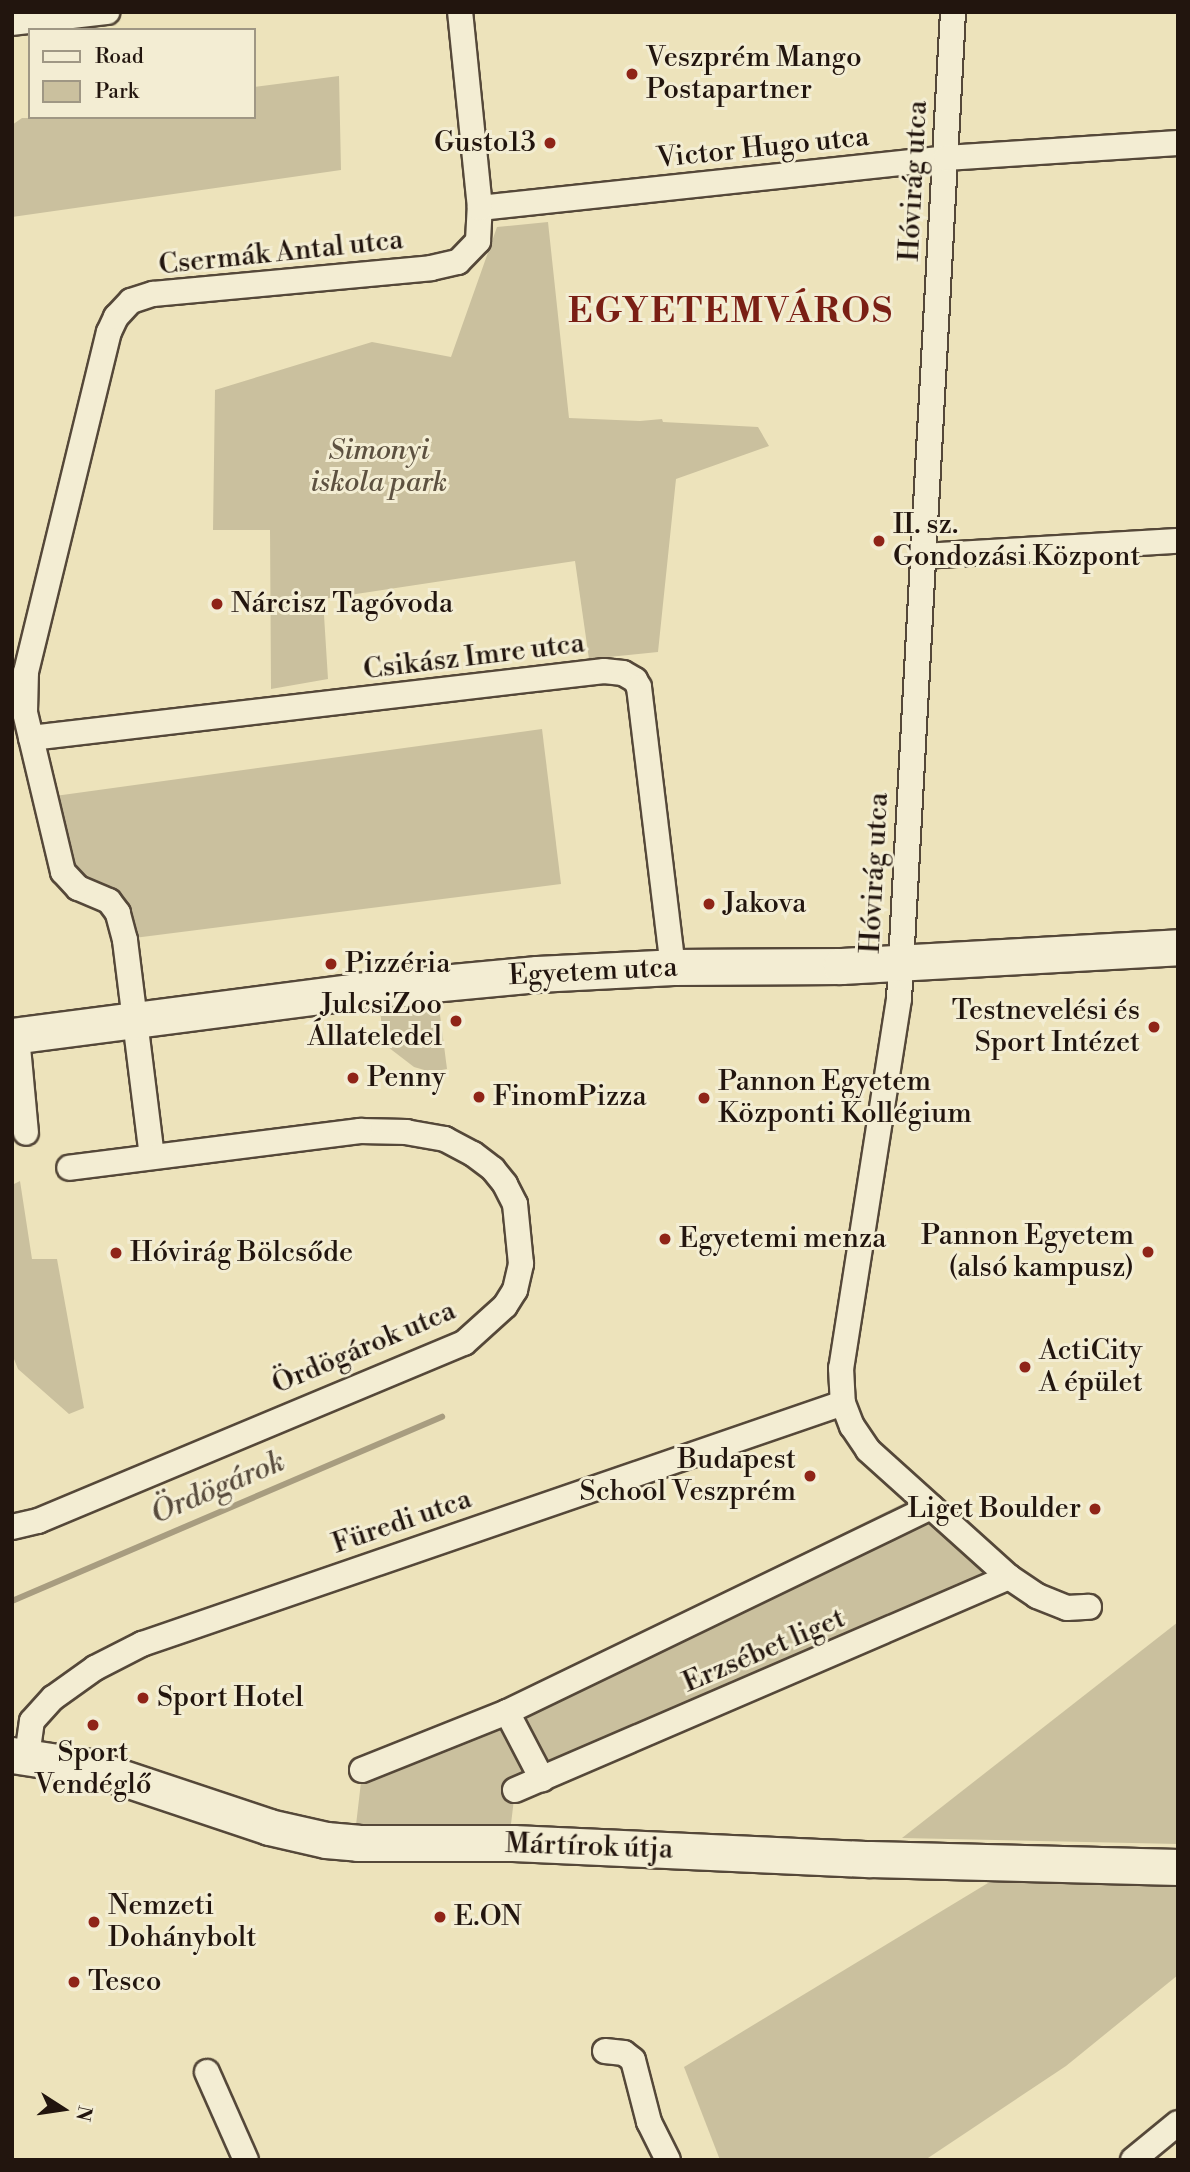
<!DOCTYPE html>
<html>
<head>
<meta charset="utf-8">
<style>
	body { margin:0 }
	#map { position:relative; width:1190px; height:2172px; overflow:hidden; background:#ede3bb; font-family:"Libre Bodoni",serif }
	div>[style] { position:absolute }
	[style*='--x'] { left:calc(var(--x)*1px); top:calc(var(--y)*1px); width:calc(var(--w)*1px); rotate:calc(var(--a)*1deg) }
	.green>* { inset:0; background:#cac09e }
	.stream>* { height:6px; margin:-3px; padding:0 3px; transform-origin:3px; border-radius:3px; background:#a89d80 }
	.roads { filter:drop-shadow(2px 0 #554839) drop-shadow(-2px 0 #554839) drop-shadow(0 2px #554839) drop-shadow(0 -2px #554839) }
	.street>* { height:24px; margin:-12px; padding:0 12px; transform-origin:12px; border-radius:12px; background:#f3edd3 }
	.secondary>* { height:35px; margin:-17.5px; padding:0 17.5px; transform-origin:17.5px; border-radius:17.5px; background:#f3edd3 }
	.dots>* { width:19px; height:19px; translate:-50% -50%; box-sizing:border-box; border:4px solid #f3edd3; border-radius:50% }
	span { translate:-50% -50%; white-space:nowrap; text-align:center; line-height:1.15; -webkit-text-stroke:6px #f3edd3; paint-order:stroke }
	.poi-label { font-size:28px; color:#22150e }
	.left { translate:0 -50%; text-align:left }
	.right { translate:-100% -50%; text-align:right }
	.street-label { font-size:28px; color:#22150e }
	.park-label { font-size:28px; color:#5d5140; font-style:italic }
	.water-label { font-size:30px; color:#584b3c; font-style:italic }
	.district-label { font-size:35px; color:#7a1f14; font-weight:700; letter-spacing:2px }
	.frame { position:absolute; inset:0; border:14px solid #22150e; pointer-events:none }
	.legend { position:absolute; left:28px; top:28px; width:228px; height:91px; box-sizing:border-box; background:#f3edd3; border:2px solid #9f9784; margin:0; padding:9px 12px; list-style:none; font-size:21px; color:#22150e }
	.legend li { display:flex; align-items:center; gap:14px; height:35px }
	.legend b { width:35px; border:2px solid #9f9784 }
	.north { position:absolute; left:28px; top:2074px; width:70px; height:70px; -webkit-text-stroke:5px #f3edd3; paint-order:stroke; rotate:102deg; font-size:19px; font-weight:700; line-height:28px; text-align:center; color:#22150e }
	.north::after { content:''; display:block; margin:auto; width:24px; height:32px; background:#22150e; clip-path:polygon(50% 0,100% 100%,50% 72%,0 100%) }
</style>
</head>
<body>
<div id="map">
	<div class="green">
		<div style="clip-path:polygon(339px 76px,341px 170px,12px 217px,12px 125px,22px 118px,254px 117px,254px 87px)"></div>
		<div style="clip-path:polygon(548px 222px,569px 418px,640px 421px,662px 419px,663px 422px,758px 427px,769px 446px,676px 479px,658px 652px,589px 659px,575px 561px,323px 599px,328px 679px,271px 689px,270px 530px,213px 530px,215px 390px,372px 342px,451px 357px,497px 227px)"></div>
		<div style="clip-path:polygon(542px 729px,561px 884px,134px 938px,71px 868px,55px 796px)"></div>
		<div style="clip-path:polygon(439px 1007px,447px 1069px,431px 1072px,414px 1067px,384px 1044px,380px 1011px)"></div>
		<div style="clip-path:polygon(20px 1181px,32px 1259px,57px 1259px,84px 1408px,69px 1414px,18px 1369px,12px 1354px,12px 1185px)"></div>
		<div style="clip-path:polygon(906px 1502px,1005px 1586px,514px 1799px,511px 1824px,356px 1825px,361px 1782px,440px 1732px)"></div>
		<div style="clip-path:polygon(1178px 1622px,1178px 1844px,902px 1838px)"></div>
		<div style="clip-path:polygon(1000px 1881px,1178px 1885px,1178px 1975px,1066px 2066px,925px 2160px,720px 2160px,684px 2067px,988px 1883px)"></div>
	</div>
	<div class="stream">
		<div style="--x:12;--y:1601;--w:468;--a:-23.2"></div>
	</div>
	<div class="roads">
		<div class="street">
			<div style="--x:953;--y:12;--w:988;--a:93.13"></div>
			<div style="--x:899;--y:999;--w:374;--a:98.9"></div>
			<div style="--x:841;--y:1368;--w:35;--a:87"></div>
			<div style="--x:843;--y:1403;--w:25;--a:69"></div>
			<div style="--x:852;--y:1426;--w:29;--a:56"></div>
			<div style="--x:868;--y:1450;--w:190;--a:42"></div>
			<div style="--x:1009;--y:1577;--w:34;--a:34"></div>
			<div style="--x:1037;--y:1596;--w:32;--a:22"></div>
			<div style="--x:1067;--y:1608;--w:22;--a:-3"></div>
			<div style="--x:12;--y:23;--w:96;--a:-6.6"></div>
			<div style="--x:480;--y:208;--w:469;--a:-6.1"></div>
			<div style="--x:946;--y:158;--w:232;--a:-3.7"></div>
			<div style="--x:922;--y:556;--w:256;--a:-3.4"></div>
			<div style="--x:31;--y:738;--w:577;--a:-6.67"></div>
			<div style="--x:604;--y:671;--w:19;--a:6"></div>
			<div style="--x:623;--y:673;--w:14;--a:30"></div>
			<div style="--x:635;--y:680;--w:8;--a:60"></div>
			<div style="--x:639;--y:687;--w:282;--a:83.1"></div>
			<div style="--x:17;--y:1036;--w:97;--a:84.7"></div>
			<div style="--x:152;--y:1157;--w:219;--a:-97.1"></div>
			<div style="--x:125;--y:940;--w:28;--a:-105"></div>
			<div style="--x:118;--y:913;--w:15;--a:-127"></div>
			<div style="--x:109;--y:901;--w:34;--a:-157"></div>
			<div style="--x:78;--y:888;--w:22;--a:-133"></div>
			<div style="--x:63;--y:872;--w:164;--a:-103.4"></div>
			<div style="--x:25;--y:712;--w:40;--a:-88.6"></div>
			<div style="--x:26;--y:672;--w:350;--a:-76.3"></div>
			<div style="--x:109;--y:332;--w:17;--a:-65"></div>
			<div style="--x:116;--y:317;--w:22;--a:-47"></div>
			<div style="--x:131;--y:301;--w:23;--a:-18"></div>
			<div style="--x:153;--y:294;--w:279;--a:-5.3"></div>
			<div style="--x:431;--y:268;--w:28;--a:-13"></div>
			<div style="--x:458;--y:262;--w:29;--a:-46"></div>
			<div style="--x:478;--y:241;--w:33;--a:-87"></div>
			<div style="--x:480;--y:208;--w:197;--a:-95.8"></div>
			<div style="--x:12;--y:1527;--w:27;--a:-13"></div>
			<div style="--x:38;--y:1521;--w:462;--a:-22.7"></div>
			<div style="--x:464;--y:1343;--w:55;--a:-42.1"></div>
			<div style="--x:505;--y:1306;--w:19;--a:-58"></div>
			<div style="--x:515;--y:1290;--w:27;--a:-77"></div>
			<div style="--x:521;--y:1264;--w:60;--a:-95.7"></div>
			<div style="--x:515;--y:1204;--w:22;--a:-117"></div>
			<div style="--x:505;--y:1184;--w:19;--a:-129"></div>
			<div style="--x:493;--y:1169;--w:25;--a:-143"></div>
			<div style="--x:473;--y:1154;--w:32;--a:-152"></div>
			<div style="--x:445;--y:1139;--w:39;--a:-170"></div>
			<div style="--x:407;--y:1132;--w:47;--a:-178.8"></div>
			<div style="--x:360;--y:1131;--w:293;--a:172.8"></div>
			<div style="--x:507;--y:1712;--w:76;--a:62.4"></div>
			<div style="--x:27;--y:1756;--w:35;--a:-82"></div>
			<div style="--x:32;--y:1721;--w:31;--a:-48"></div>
			<div style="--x:53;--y:1698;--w:52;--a:-35.5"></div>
			<div style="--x:95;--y:1668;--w:53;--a:-27.1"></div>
			<div style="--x:142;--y:1644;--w:741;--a:-18.97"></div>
			<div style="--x:362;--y:1770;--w:156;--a:-21.8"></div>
			<div style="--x:507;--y:1712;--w:471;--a:-25.8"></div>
			<div style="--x:515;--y:1790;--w:538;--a:-23.32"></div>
			<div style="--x:605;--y:2051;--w:19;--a:6"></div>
			<div style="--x:624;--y:2053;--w:11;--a:38"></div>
			<div style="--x:633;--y:2060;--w:64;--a:75.5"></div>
			<div style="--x:649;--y:2122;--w:42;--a:63.4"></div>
			<div style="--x:207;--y:2072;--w:96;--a:66.1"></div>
			<div style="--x:1133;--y:2160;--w:58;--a:-39.4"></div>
		</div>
		<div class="secondary">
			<div style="--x:12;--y:1036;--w:348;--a:-7.4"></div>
			<div style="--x:357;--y:991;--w:181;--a:-5.4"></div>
			<div style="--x:537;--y:974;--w:136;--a:-2.9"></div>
			<div style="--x:673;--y:967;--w:168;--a:-0.3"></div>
			<div style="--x:841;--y:966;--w:338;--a:-3.2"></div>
			<div style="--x:12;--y:1755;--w:79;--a:8.7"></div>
			<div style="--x:90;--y:1767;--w:189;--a:18.5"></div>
			<div style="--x:269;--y:1827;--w:58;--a:12.8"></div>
			<div style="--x:326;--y:1840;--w:32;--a:5"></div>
			<div style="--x:358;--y:1843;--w:155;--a:0"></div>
			<div style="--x:513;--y:1843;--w:357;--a:2.6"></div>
			<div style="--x:870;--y:1859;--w:308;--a:1.5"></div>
		</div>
	</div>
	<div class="dots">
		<div style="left:632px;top:74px;background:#8f2418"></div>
		<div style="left:550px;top:143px;background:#8f2418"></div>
		<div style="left:879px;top:541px;background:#8f2418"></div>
		<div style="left:217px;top:604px;background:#8f2418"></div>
		<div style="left:709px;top:904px;background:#8f2418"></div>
		<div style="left:331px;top:964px;background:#8f2418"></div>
		<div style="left:456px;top:1021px;background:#8f2418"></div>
		<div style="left:1154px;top:1027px;background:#8f2418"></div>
		<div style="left:353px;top:1078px;background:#8f2418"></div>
		<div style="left:479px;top:1097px;background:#8f2418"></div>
		<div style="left:704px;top:1098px;background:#8f2418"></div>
		<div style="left:665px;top:1239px;background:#8f2418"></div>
		<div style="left:1148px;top:1252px;background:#8f2418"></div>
		<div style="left:116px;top:1253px;background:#8f2418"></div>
		<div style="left:1025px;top:1367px;background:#8f2418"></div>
		<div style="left:810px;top:1476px;background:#8f2418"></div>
		<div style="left:1095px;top:1509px;background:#8f2418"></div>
		<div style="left:143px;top:1698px;background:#8f2418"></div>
		<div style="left:93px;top:1725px;background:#8f2418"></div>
		<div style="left:440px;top:1917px;background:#8f2418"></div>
		<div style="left:94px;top:1922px;background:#8f2418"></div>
		<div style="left:74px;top:1982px;background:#8f2418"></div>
	</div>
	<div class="poi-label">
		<span class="left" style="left:646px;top:74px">Veszprém Mango<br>Postapartner</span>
		<span class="right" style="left:536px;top:143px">Gusto13</span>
		<span class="left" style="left:893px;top:541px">II. sz.<br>Gondozási Központ</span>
		<span class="left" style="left:231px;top:604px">Nárcisz Tagóvoda</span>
		<span class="left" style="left:723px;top:904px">Jakova</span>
		<span class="left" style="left:345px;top:964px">Pizzéria</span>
		<span class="right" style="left:442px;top:1021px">JulcsiZoo<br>Állateledel</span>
		<span class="right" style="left:1140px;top:1027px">Testnevelési és<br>Sport Intézet</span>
		<span class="left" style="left:367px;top:1078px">Penny</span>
		<span class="left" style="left:718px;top:1098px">Pannon Egyetem<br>Központi Kollégium</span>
		<span class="left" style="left:493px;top:1097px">FinomPizza</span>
		<span class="right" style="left:1134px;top:1252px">Pannon Egyetem<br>(alsó kampusz)</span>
		<span class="left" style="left:679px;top:1239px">Egyetemi menza</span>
		<span class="left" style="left:130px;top:1253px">Hóvirág Bölcsőde</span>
		<span class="left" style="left:1039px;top:1367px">ActiCity<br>A épület</span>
		<span class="right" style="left:796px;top:1476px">Budapest<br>School Veszprém</span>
		<span class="right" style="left:1081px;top:1509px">Liget Boulder</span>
		<span class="left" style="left:157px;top:1698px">Sport Hotel</span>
		<span style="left:93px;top:1769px">Sport<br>Vendéglő</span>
		<span class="left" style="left:108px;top:1922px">Nemzeti<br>Dohánybolt</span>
		<span class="left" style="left:454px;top:1917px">E.ON</span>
		<span class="left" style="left:88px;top:1982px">Tesco</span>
	</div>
	<div class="street-label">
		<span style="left:763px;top:148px;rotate:-6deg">Victor Hugo utca</span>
		<span style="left:914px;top:181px;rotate:-87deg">Hóvirág utca</span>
		<span style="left:281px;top:253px;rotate:-6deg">Csermák Antal utca</span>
		<span style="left:474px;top:657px;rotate:-7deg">Csikász Imre utca</span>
		<span style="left:875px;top:873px;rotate:-87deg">Hóvirág utca</span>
		<span style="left:593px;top:972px;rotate:-3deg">Egyetem utca</span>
		<span style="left:364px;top:1348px;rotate:-23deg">Ördögárok utca</span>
		<span style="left:402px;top:1522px;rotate:-19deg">Füredi utca</span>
		<span style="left:764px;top:1651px;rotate:-23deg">Erzsébet liget</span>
		<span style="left:589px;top:1847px;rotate:2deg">Mártírok útja</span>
	</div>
	<div class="park-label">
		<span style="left:379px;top:467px">Simonyi<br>iskola park</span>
	</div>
	<div class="water-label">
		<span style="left:218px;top:1488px;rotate:-23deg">Ördögárok</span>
	</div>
	<div class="district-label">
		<span style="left:731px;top:312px">EGYETEMVÁROS</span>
	</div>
	<div class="frame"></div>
	<ul class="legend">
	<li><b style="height:9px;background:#f3edd3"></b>Road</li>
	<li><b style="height:19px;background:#cac09e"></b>Park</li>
	</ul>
	<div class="north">N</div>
</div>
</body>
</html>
